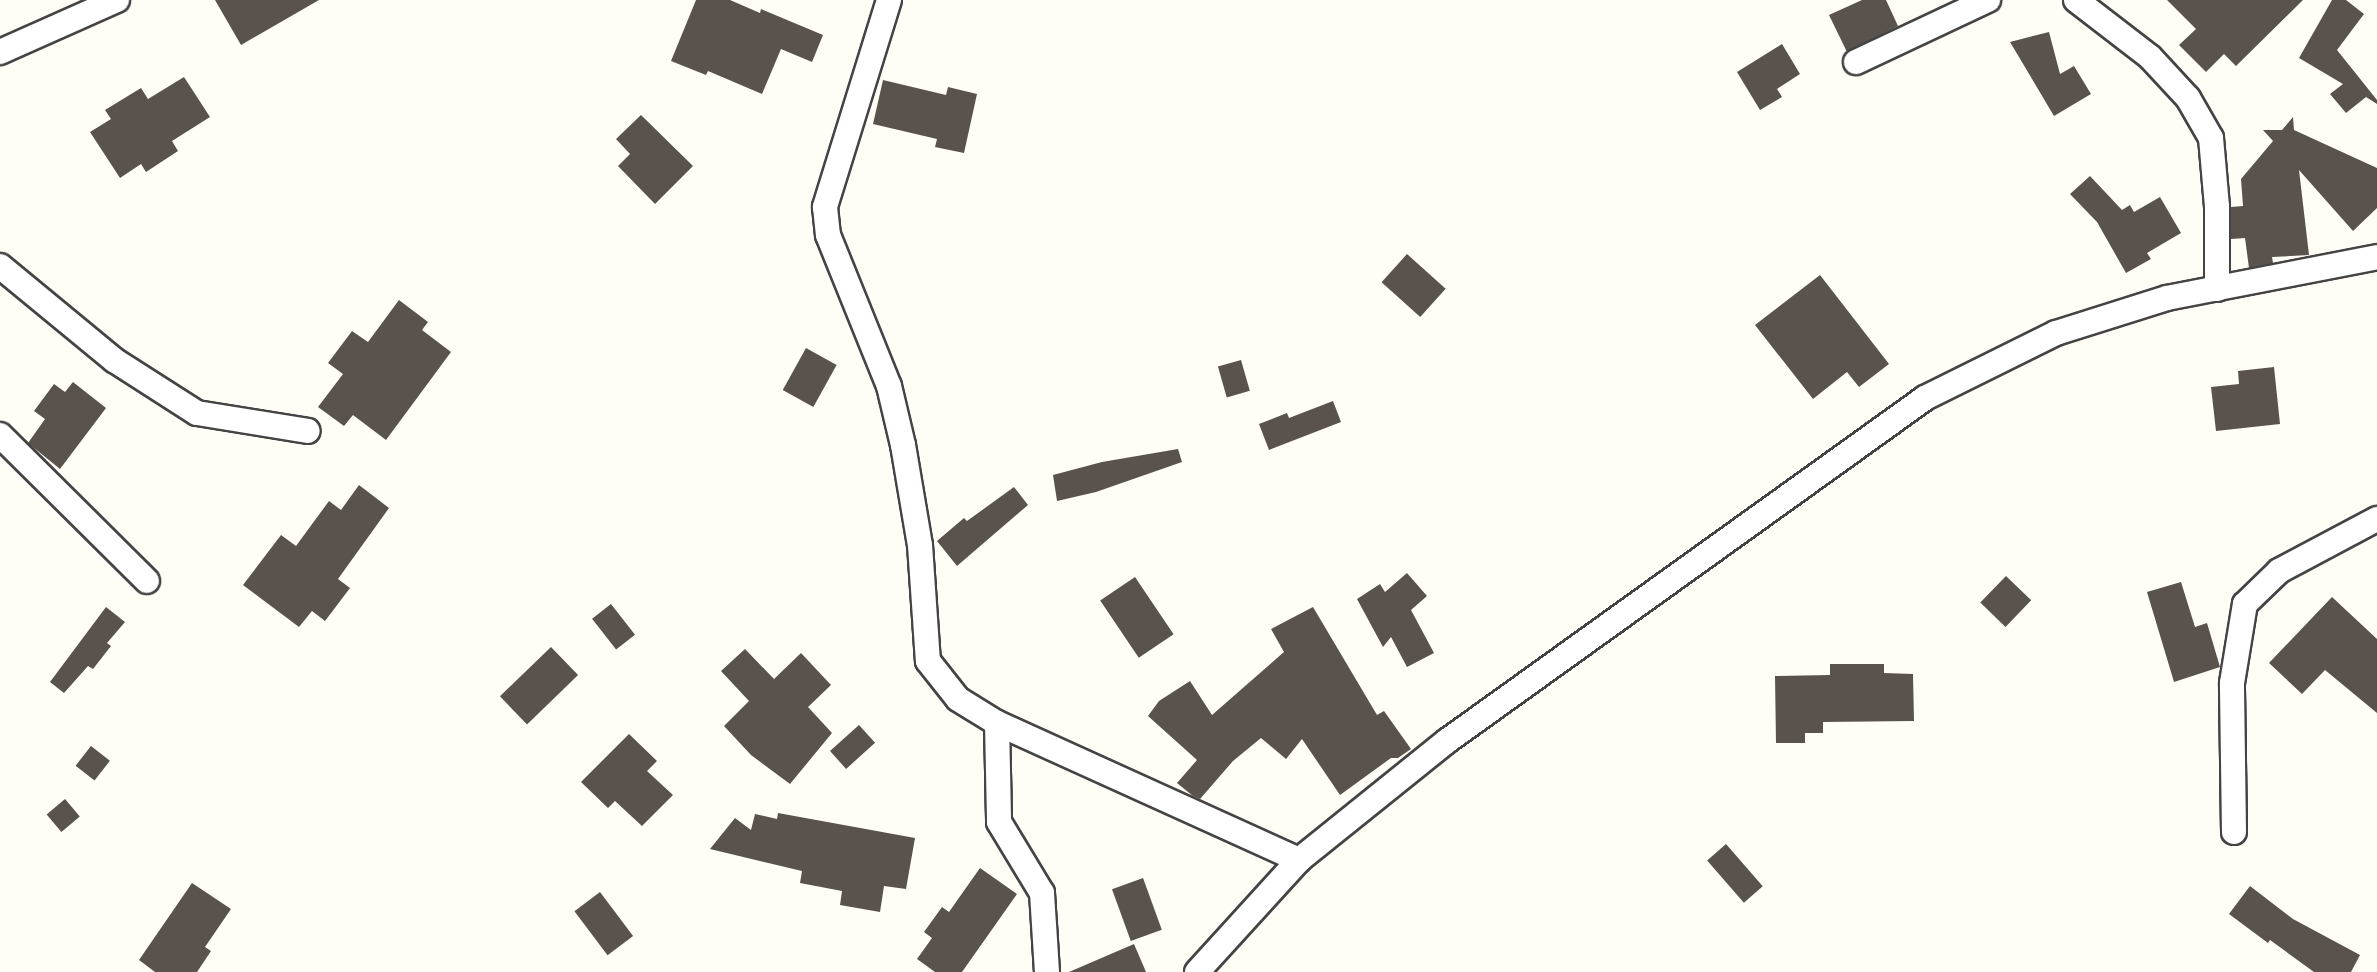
<!DOCTYPE html>
<html>
<head>
<meta charset="utf-8">
<style>
	body { margin:0 }
	#map { position:relative; width:2377px; height:972px; overflow:hidden; background:#fffdf5; font-family:"Playfair Display",serif }
	div>[style] { position:absolute }
	[style*='--x'] { left:calc(var(--x)*1px); top:calc(var(--y)*1px); width:calc(var(--w)*1px); rotate:calc(var(--a)*1deg) }
	.building>* { inset:0; background:#5a524d; transform-origin:0 0 }
	.roads { filter:drop-shadow(2px 0 #444) drop-shadow(-2px 0 #444) drop-shadow(0 2px #444) drop-shadow(0 -2px #444) }
	.street>* { height:24px; margin:-12px; padding:0 12px; transform-origin:12px; border-radius:12px; background:#fff }
	span { translate:-50% -50%; white-space:nowrap; text-align:center; line-height:1.15; -webkit-text-stroke:6px #fff; paint-order:stroke }
</style>
</head>
<body>
<div id="map">
	<div class="building">
		<div style="clip-path:polygon(215px 0,319px 0,241px 45px)"></div>
		<div style="clip-path:polygon(696px 0,730px 0,760px 13px,761px 9px,823px 35px,812px 62px,781px 49px,762px 94px,708px 71px,706px 75px,671px 61px)"></div>
		<div style="clip-path:polygon(1862px 0,1886px 0,1898px 26px,1847px 52px,1829px 15px)"></div>
		<div style="clip-path:polygon(2167px 0,2303px 0,2236px 66px,2224px 54px,2206px 72px,2179px 45px,2196px 29px)"></div>
		<div style="clip-path:polygon(2332px 0,2346px 0,2364px 14px,2337px 50px,2377px 100px,2377px 104px,2366px 97px,2346px 113px,2330px 94px,2343px 84px,2299px 58px)"></div>
		<div style="clip-path:polygon(2049px 32px,2060px 74px,2074px 66px,2091px 94px,2054px 116px,2010px 42px)"></div>
		<div style="clip-path:polygon(1782px 44px,1800px 74px,1777px 89px,1782px 97px,1760px 110px,1737px 72px)"></div>
		<div style="clip-path:polygon(184px 77px,210px 117px,172px 141px,178px 151px,146px 172px,141px 164px,120px 178px,90px 132px,111px 119px,105px 110px,141px 88px,148px 99px)"></div>
		<div style="clip-path:polygon(883px 80px,946px 95px,948px 87px,977px 94px,964px 153px,935px 147px,937px 139px,873px 124px)"></div>
		<div style="clip-path:polygon(641px 115px,693px 166px,655px 204px,618px 166px,630px 154px,616px 139px)"></div>
		<div style="clip-path:polygon(2293px 117px,2294px 130px,2377px 168px,2377px 208px,2353px 231px,2299px 170px,2309px 255px,2272px 257px,2273px 263px,2249px 268px,2245px 238px,2231px 239px,2231px 207px,2243px 206px,2241px 179px,2273px 141px,2263px 130px,2282px 130px)"></div>
		<div style="clip-path:polygon(2090px 176px,2122px 210px,2130px 205px,2134px 212px,2160px 197px,2181px 233px,2147px 253px,2151px 259px,2126px 273px,2097px 222px,2070px 194px)"></div>
		<div style="left:1407px;top:254px;width:52px;height:38px;rotate:42deg"></div>
		<div style="clip-path:polygon(1820px 275px,1889px 364px,1859px 387px,1847px 372px,1813px 399px,1755px 325px)"></div>
		<div style="clip-path:polygon(399px 300px,428px 322px,422px 330px,451px 352px,386px 440px,353px 415px,344px 426px,318px 407px,343px 374px,328px 363px,352px 331px,368px 342px)"></div>
		<div style="left:806px;top:348px;width:35px;height:48px;rotate:29deg"></div>
		<div style="left:1241px;top:360px;width:32px;height:24px;rotate:74deg"></div>
		<div style="clip-path:polygon(2274px 367px,2280px 424px,2216px 431px,2211px 387px,2239px 384px,2238px 371px)"></div>
		<div style="clip-path:polygon(73px 382px,106px 408px,60px 469px,28px 443px,45px 419px,34px 411px,54px 384px,65px 392px)"></div>
		<div style="clip-path:polygon(1333px 401px,1341px 422px,1269px 450px,1259px 424px,1287px 413px,1289px 418px)"></div>
		<div style="clip-path:polygon(1178px 449px,1182px 462px,1096px 492px,1057px 501px,1053px 475px,1102px 462px)"></div>
		<div style="clip-path:polygon(359px 485px,389px 508px,338px 579px,350px 588px,325px 621px,312px 611px,299px 627px,243px 585px,281px 535px,296px 546px,329px 501px,341px 510px)"></div>
		<div style="clip-path:polygon(1014px 487px,1028px 505px,957px 566px,937px 541px,964px 518px,967px 521px)"></div>
		<div style="clip-path:polygon(1407px 573px,1427px 596px,1411px 610px,1434px 653px,1407px 667px,1391px 637px,1383px 647px,1357px 599px,1380px 584px,1385px 592px)"></div>
		<div style="left:2006px;top:576px;width:35px;height:37px;rotate:44deg"></div>
		<div style="left:1135px;top:577px;width:69px;height:42px;rotate:56deg"></div>
		<div style="clip-path:polygon(2181px 582px,2195px 627px,2207px 623px,2220px 667px,2174px 682px,2147px 592px)"></div>
		<div style="clip-path:polygon(2332px 597px,2377px 639px,2377px 713px,2325px 670px,2302px 694px,2269px 663px)"></div>
		<div style="left:611px;top:604px;width:39px;height:24px;rotate:52deg"></div>
		<div style="clip-path:polygon(106px 607px,125px 622px,107px 643px,111px 646px,93px 669px,88px 666px,64px 693px,50px 682px)"></div>
		<div style="clip-path:polygon(1313px 607px,1377px 715px,1384px 711px,1411px 749px,1398px 758px,1391px 758px,1340px 795px,1302px 739px,1286px 759px,1261px 738px,1233px 761px,1200px 799px,1193px 796px,1177px 783px,1197px 760px,1148px 716px,1159px 701px,1190px 681px,1212px 715px,1284px 652px,1271px 629px)"></div>
		<div style="left:551px;top:647px;width:39px;height:71px;rotate:46deg"></div>
		<div style="clip-path:polygon(745px 649px,774px 679px,801px 653px,831px 685px,808px 707px,832px 733px,790px 784px,751px 755px,724px 726px,749px 701px,721px 671px)"></div>
		<div style="clip-path:polygon(1830px 664px,1884px 664px,1884px 673px,1913px 674px,1914px 721px,1823px 722px,1823px 733px,1805px 733px,1805px 743px,1776px 743px,1775px 676px,1830px 675px)"></div>
		<div style="left:859px;top:725px;width:24px;height:39px;rotate:48deg"></div>
		<div style="clip-path:polygon(629px 734px,657px 761px,647px 771px,673px 795px,642px 826px,615px 801px,608px 808px,581px 782px)"></div>
		<div style="left:91px;top:746px;width:24px;height:25px;rotate:38deg"></div>
		<div style="left:65px;top:799px;width:23px;height:24px;rotate:50deg"></div>
		<div style="clip-path:polygon(778px 813px,915px 838px,906px 889px,884px 886px,880px 912px,840px 905px,842px 891px,800px 883px,802px 871px,710px 849px,735px 818px,751px 830px,755px 814px,777px 819px)"></div>
		<div style="left:1726px;top:844px;width:56px;height:25px;rotate:49deg"></div>
		<div style="clip-path:polygon(980px 868px,1017px 894px,962px 972px,935px 972px,917px 959px,932px 938px,924px 932px,942px 907px,949px 912px)"></div>
		<div style="left:1143px;top:878px;width:55px;height:33px;rotate:70deg"></div>
		<div style="clip-path:polygon(192px 883px,231px 909px,205px 947px,211px 951px,197px 972px,155px 972px,139px 960px)"></div>
		<div style="clip-path:polygon(2250px 886px,2293px 919px,2360px 955px,2351px 972px,2314px 972px,2270px 940px,2268px 943px,2229px 914px)"></div>
		<div style="left:600px;top:892px;width:55px;height:32px;rotate:53deg"></div>
		<div style="clip-path:polygon(1134px 944px,1146px 972px,1069px 972px)"></div>
	</div>
	<div class="roads">
		<div class="street">
			<div style="--x:889;--y:0;--w:217;--a:107.2"></div>
			<div style="--x:825;--y:207;--w:28;--a:84"></div>
			<div style="--x:828;--y:235;--w:163;--a:68"></div>
			<div style="--x:889;--y:386;--w:61;--a:76.7"></div>
			<div style="--x:903;--y:445;--w:101;--a:80.4"></div>
			<div style="--x:920;--y:545;--w:116;--a:86.1"></div>
			<div style="--x:928;--y:661;--w:48;--a:51.7"></div>
			<div style="--x:958;--y:699;--w:46;--a:31.6"></div>
			<div style="--x:997;--y:723;--w:332;--a:24.4"></div>
			<div style="--x:2076;--y:0;--w:93;--a:37.6"></div>
			<div style="--x:2150;--y:57;--w:56;--a:47.2"></div>
			<div style="--x:2188;--y:98;--w:46;--a:60.1"></div>
			<div style="--x:2211;--y:138;--w:68;--a:85"></div>
			<div style="--x:2217;--y:206;--w:83;--a:90"></div>
			<div style="--x:0;--y:52;--w:128;--a:-24"></div>
			<div style="--x:1856;--y:62;--w:146;--a:-25.2"></div>
			<div style="--x:0;--y:266;--w:148;--a:39.5"></div>
			<div style="--x:114;--y:360;--w:98;--a:32.6"></div>
			<div style="--x:197;--y:413;--w:112;--a:9.2"></div>
			<div style="--x:0;--y:435;--w:207;--a:44.8"></div>
			<div style="--x:997;--y:723;--w:99;--a:88.8"></div>
			<div style="--x:999;--y:822;--w:83;--a:58.8"></div>
			<div style="--x:1042;--y:893;--w:79;--a:86.4"></div>
			<div style="--x:2234;--y:832;--w:149;--a:-90.8"></div>
			<div style="--x:2232;--y:683;--w:80;--a:-80.7"></div>
			<div style="--x:2245;--y:604;--w:47;--a:-44.1"></div>
			<div style="--x:2279;--y:571;--w:111;--a:-28"></div>
			<div style="--x:1197;--y:972;--w:151;--a:-47.7"></div>
			<div style="--x:1299;--y:860;--w:190;--a:-38.8"></div>
			<div style="--x:1447;--y:741;--w:588;--a:-35.66"></div>
			<div style="--x:1925;--y:398;--w:146;--a:-26.4"></div>
			<div style="--x:2056;--y:333;--w:116;--a:-17.5"></div>
			<div style="--x:2167;--y:298;--w:214;--a:-11"></div>
		</div>
	</div>
</div>
</body>
</html>
